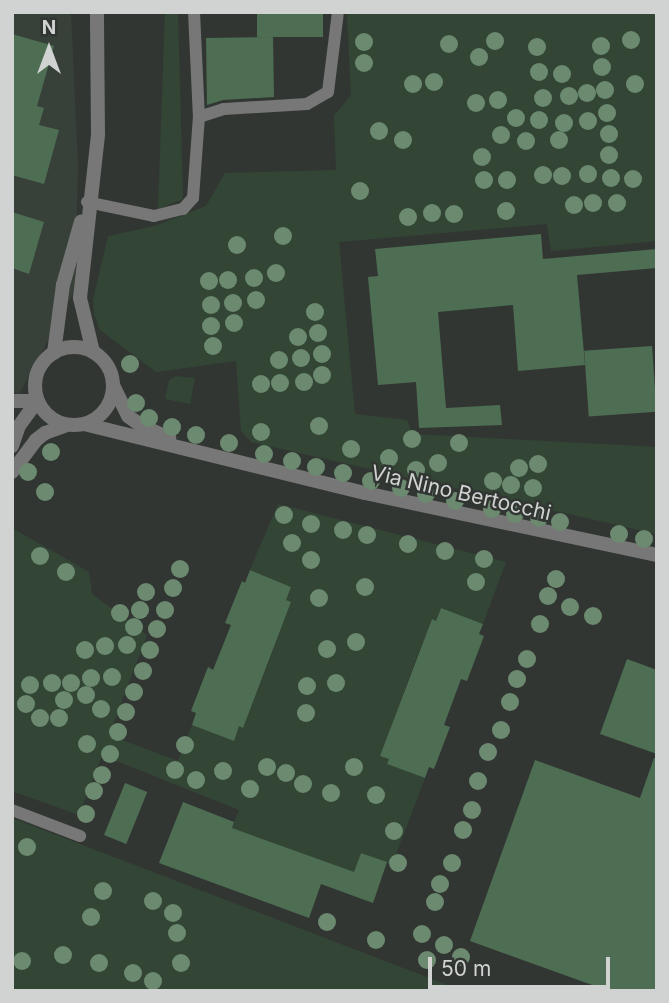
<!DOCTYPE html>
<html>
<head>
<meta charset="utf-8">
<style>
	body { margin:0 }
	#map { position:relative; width:669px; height:1003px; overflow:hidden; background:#323633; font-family:Inter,sans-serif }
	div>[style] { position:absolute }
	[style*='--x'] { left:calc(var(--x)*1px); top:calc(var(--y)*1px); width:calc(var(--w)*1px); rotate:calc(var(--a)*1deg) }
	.built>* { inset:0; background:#384139 }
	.green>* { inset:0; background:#334636 }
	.building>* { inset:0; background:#4e6e53; transform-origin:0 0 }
	.service>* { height:12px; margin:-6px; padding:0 6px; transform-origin:6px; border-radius:6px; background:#767776 }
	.minor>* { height:14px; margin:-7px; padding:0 7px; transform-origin:7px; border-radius:7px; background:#767776 }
	.tertiary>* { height:14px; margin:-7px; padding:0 7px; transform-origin:7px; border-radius:7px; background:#767776 }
	.tertiary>.ring { margin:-7px; padding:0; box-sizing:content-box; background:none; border:14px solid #767776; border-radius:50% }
	.trees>* { width:18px; height:18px; margin:-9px; border-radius:50%; background:#6b8a70 }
	span { translate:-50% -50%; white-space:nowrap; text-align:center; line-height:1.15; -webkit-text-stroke:5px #323633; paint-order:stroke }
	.street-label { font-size:21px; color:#d0d3d1 }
	.frame { position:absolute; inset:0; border:14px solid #d0d3d1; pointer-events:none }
	.north { position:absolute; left:14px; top:14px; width:70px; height:70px; -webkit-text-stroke:5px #323633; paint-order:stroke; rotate:0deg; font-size:19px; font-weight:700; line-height:28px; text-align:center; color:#d0d3d1 }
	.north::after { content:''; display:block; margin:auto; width:24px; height:32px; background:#d0d3d1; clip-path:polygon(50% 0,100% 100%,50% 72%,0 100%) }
	.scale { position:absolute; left:428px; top:957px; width:182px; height:32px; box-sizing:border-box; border:4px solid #d0d3d1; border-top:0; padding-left:9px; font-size:21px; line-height:24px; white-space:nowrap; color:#d0d3d1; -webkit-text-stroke:5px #323633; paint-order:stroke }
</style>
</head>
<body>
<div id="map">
	<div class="built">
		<div style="clip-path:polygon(12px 12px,71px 12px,78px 165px,75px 290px,19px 394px,12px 392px)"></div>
	</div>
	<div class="green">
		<div style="clip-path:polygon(165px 12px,178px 12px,183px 199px,158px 209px)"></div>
		<div style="clip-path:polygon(347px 12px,657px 12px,657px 241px,551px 251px,547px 224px,339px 242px,355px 414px,407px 420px,413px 434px,657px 447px,657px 534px,251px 442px,241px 431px,236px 361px,156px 372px,100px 330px,94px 314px,93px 300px,108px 236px,155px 226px,206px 206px,225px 173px,336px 170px,334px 116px,351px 95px)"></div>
		<div style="clip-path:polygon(176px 376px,195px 378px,190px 404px,165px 399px,169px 380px)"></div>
		<div style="clip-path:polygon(278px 504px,506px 562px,483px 624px,441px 608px,436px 621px,432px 619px,409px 678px,381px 756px,389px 759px,387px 764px,425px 778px,392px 865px,361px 853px,354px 873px,255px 836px,225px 845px,239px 810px,102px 755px,79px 815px,12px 791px,12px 528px,89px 572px,92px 594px,147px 635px,109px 735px,178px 761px,192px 725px,234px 741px,239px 726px,243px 727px,265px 672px,291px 602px,286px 600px,291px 587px,250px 570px)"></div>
		<div style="clip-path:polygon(12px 818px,411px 971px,463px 991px,12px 991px)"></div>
	</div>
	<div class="building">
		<div style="left:257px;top:12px;width:66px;height:25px"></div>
		<div style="clip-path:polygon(12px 34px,54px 46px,37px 106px,44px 108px,39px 125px,59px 130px,44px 184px,12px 175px)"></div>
		<div style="clip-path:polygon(273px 37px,274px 97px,223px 100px,207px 105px,206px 38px)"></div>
		<div style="clip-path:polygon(12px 212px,44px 222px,29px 274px,12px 268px)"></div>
		<div style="clip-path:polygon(541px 234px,543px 259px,657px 249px,657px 268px,577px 275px,585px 365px,518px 371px,513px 305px,438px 312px,446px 408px,500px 405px,502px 425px,419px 428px,416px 382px,378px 385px,368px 277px,378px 276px,375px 249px)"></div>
		<div style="left:652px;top:346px;width:66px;height:68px;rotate:86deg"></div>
		<div style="clip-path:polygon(250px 570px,291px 587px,286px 600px,291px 602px,243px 728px,239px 726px,234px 741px,192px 725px,196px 713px,191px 711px,208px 667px,213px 670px,231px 625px,225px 623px,242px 581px,245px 583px)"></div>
		<div style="clip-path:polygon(441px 608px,483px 624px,479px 634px,484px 636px,467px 681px,461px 679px,444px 725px,450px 727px,434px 769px,429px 767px,425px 778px,387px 764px,389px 759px,380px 756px,432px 619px,436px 621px)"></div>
		<div style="clip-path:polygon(627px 659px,657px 670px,657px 754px,600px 734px)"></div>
		<div style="clip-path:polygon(654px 758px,657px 758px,657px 991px,609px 991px,470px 941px,535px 760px,640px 798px)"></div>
		<div style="left:125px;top:783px;width:24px;height:56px;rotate:22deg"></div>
		<div style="clip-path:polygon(183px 802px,234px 822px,232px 828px,354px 872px,361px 853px,387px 862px,373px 903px,321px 884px,309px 918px,159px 863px)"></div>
	</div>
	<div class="service">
		<div style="--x:194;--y:12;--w:105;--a:87.3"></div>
		<div style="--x:87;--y:202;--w:68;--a:11.8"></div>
		<div style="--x:154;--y:216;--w:30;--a:-14"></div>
		<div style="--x:183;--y:209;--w:15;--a:-48"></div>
		<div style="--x:193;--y:198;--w:81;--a:-85.8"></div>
		<div style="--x:199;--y:117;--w:26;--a:-18"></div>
		<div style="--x:224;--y:109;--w:83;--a:-3.4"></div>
		<div style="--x:307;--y:104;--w:24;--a:-30"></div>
		<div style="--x:328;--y:92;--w:81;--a:-82.9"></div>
		<div style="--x:12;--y:810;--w:73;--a:20.9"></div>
	</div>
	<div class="minor">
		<div style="--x:113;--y:385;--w:34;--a:64"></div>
		<div style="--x:128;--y:416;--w:17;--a:36"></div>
		<div style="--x:142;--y:426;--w:30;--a:24"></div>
		<div style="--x:12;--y:401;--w:25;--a:0"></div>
		<div style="--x:84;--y:424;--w:289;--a:13.8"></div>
		<div style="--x:365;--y:493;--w:299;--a:12"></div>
	</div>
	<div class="tertiary">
		<div class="ring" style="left:35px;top:347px;width:64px;height:64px"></div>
		<div style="--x:93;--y:352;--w:56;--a:-103.5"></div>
		<div style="--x:80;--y:298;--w:165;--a:-83.7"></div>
		<div style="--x:98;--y:134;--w:122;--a:-90.5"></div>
		<div style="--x:54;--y:353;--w:69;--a:-82.5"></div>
		<div style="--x:63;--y:285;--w:66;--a:-74.1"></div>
		<div style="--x:12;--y:446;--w:21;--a:-71"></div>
		<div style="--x:19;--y:426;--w:31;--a:-54"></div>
		<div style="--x:12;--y:472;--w:40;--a:-53"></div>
		<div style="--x:36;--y:440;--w:11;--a:-38"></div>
		<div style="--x:45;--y:433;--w:23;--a:-20"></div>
	</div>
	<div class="trees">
		<div style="left:631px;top:40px"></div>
		<div style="left:495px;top:41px"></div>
		<div style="left:364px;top:42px"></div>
		<div style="left:449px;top:44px"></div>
		<div style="left:601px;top:46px"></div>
		<div style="left:537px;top:47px"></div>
		<div style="left:479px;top:57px"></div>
		<div style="left:364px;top:63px"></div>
		<div style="left:602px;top:67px"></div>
		<div style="left:539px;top:72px"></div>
		<div style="left:562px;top:74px"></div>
		<div style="left:434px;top:82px"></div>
		<div style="left:413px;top:84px"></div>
		<div style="left:635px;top:84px"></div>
		<div style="left:605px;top:90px"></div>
		<div style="left:587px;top:93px"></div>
		<div style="left:569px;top:96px"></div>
		<div style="left:543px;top:98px"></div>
		<div style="left:498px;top:100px"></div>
		<div style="left:476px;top:103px"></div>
		<div style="left:607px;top:113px"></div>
		<div style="left:516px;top:118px"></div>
		<div style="left:539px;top:120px"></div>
		<div style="left:588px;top:121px"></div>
		<div style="left:564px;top:123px"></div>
		<div style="left:379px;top:131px"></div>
		<div style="left:609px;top:134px"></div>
		<div style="left:501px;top:135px"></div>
		<div style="left:403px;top:140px"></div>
		<div style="left:559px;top:140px"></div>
		<div style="left:526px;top:141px"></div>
		<div style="left:609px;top:155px"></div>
		<div style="left:482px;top:157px"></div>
		<div style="left:588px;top:174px"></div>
		<div style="left:543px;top:175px"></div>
		<div style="left:562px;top:176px"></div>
		<div style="left:611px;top:178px"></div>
		<div style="left:633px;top:179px"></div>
		<div style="left:484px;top:180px"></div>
		<div style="left:507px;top:180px"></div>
		<div style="left:360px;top:191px"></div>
		<div style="left:593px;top:203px"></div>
		<div style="left:617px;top:203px"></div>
		<div style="left:574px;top:205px"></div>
		<div style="left:506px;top:211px"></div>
		<div style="left:432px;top:213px"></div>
		<div style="left:454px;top:214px"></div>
		<div style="left:408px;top:217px"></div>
		<div style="left:283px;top:236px"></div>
		<div style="left:237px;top:245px"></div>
		<div style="left:276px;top:273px"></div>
		<div style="left:254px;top:278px"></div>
		<div style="left:228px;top:280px"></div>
		<div style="left:209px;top:281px"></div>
		<div style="left:256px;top:300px"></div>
		<div style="left:233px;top:303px"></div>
		<div style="left:211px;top:305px"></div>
		<div style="left:315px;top:312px"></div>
		<div style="left:234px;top:323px"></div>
		<div style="left:211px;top:326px"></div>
		<div style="left:318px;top:333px"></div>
		<div style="left:298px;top:337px"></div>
		<div style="left:213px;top:346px"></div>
		<div style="left:322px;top:354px"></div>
		<div style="left:301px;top:358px"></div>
		<div style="left:279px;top:360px"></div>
		<div style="left:130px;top:364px"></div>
		<div style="left:322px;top:375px"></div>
		<div style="left:304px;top:382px"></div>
		<div style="left:280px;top:383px"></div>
		<div style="left:261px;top:384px"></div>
		<div style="left:136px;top:403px"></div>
		<div style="left:149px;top:418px"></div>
		<div style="left:319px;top:426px"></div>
		<div style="left:172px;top:427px"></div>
		<div style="left:261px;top:432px"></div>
		<div style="left:196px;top:435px"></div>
		<div style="left:412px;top:439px"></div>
		<div style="left:229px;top:443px"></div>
		<div style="left:459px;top:443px"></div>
		<div style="left:351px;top:449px"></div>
		<div style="left:51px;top:452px"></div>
		<div style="left:264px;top:454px"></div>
		<div style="left:389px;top:458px"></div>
		<div style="left:292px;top:461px"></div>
		<div style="left:438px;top:463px"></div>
		<div style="left:538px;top:464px"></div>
		<div style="left:316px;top:467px"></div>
		<div style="left:519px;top:468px"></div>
		<div style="left:416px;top:470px"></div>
		<div style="left:28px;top:472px"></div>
		<div style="left:343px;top:473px"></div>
		<div style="left:371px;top:481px"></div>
		<div style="left:493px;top:481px"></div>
		<div style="left:511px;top:485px"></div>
		<div style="left:401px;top:488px"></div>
		<div style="left:533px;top:488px"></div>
		<div style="left:45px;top:492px"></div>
		<div style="left:426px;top:494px"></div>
		<div style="left:455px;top:501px"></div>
		<div style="left:492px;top:509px"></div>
		<div style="left:515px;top:514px"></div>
		<div style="left:284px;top:515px"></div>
		<div style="left:539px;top:518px"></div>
		<div style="left:560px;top:522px"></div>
		<div style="left:311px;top:524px"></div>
		<div style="left:343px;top:530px"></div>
		<div style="left:619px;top:534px"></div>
		<div style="left:367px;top:535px"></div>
		<div style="left:644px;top:539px"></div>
		<div style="left:292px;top:543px"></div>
		<div style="left:408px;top:544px"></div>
		<div style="left:445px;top:551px"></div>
		<div style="left:40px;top:556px"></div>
		<div style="left:484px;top:559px"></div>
		<div style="left:311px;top:560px"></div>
		<div style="left:180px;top:569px"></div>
		<div style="left:66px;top:572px"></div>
		<div style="left:556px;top:579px"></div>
		<div style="left:476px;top:582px"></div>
		<div style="left:365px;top:587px"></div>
		<div style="left:173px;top:588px"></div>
		<div style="left:146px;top:592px"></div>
		<div style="left:548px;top:596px"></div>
		<div style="left:319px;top:598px"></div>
		<div style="left:570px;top:607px"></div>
		<div style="left:140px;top:610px"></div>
		<div style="left:165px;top:610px"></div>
		<div style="left:120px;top:613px"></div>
		<div style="left:593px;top:616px"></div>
		<div style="left:540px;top:624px"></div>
		<div style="left:134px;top:627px"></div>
		<div style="left:157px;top:629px"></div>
		<div style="left:356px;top:642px"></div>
		<div style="left:127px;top:645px"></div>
		<div style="left:105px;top:646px"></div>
		<div style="left:327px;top:649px"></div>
		<div style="left:85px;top:650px"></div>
		<div style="left:150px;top:650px"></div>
		<div style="left:527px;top:659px"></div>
		<div style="left:143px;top:671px"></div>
		<div style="left:112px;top:677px"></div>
		<div style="left:91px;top:678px"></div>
		<div style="left:517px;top:679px"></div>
		<div style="left:52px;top:683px"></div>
		<div style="left:71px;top:683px"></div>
		<div style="left:336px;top:683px"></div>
		<div style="left:30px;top:685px"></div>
		<div style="left:307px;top:686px"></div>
		<div style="left:134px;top:692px"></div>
		<div style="left:86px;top:695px"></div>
		<div style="left:64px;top:700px"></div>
		<div style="left:510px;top:702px"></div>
		<div style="left:26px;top:704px"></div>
		<div style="left:101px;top:709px"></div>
		<div style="left:126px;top:712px"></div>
		<div style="left:306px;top:713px"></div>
		<div style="left:40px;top:718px"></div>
		<div style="left:59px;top:718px"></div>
		<div style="left:501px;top:730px"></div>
		<div style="left:118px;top:732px"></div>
		<div style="left:87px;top:744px"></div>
		<div style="left:185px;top:745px"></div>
		<div style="left:488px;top:752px"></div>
		<div style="left:110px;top:754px"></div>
		<div style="left:267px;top:767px"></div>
		<div style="left:354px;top:767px"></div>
		<div style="left:175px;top:770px"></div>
		<div style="left:223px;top:771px"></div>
		<div style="left:286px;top:773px"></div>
		<div style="left:102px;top:775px"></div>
		<div style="left:196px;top:780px"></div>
		<div style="left:478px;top:781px"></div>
		<div style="left:303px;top:784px"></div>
		<div style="left:250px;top:789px"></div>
		<div style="left:94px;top:791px"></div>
		<div style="left:331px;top:793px"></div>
		<div style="left:376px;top:795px"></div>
		<div style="left:472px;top:810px"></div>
		<div style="left:86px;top:814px"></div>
		<div style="left:463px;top:830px"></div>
		<div style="left:394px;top:831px"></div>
		<div style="left:27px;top:847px"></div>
		<div style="left:398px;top:863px"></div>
		<div style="left:452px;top:863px"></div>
		<div style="left:440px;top:884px"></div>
		<div style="left:103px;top:891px"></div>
		<div style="left:153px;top:901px"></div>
		<div style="left:435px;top:902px"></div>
		<div style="left:173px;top:913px"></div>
		<div style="left:91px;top:917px"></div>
		<div style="left:327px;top:922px"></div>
		<div style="left:177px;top:933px"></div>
		<div style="left:422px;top:934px"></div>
		<div style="left:376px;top:940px"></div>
		<div style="left:444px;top:945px"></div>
		<div style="left:63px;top:955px"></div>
		<div style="left:461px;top:957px"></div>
		<div style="left:427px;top:960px"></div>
		<div style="left:22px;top:961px"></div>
		<div style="left:99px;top:963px"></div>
		<div style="left:181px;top:963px"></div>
		<div style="left:133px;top:973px"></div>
		<div style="left:153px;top:981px"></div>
	</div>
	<div class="street-label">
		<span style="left:461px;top:493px;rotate:13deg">Via Nino Bertocchi</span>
	</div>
	<div class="frame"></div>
	<div class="north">N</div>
	<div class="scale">50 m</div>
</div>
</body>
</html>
